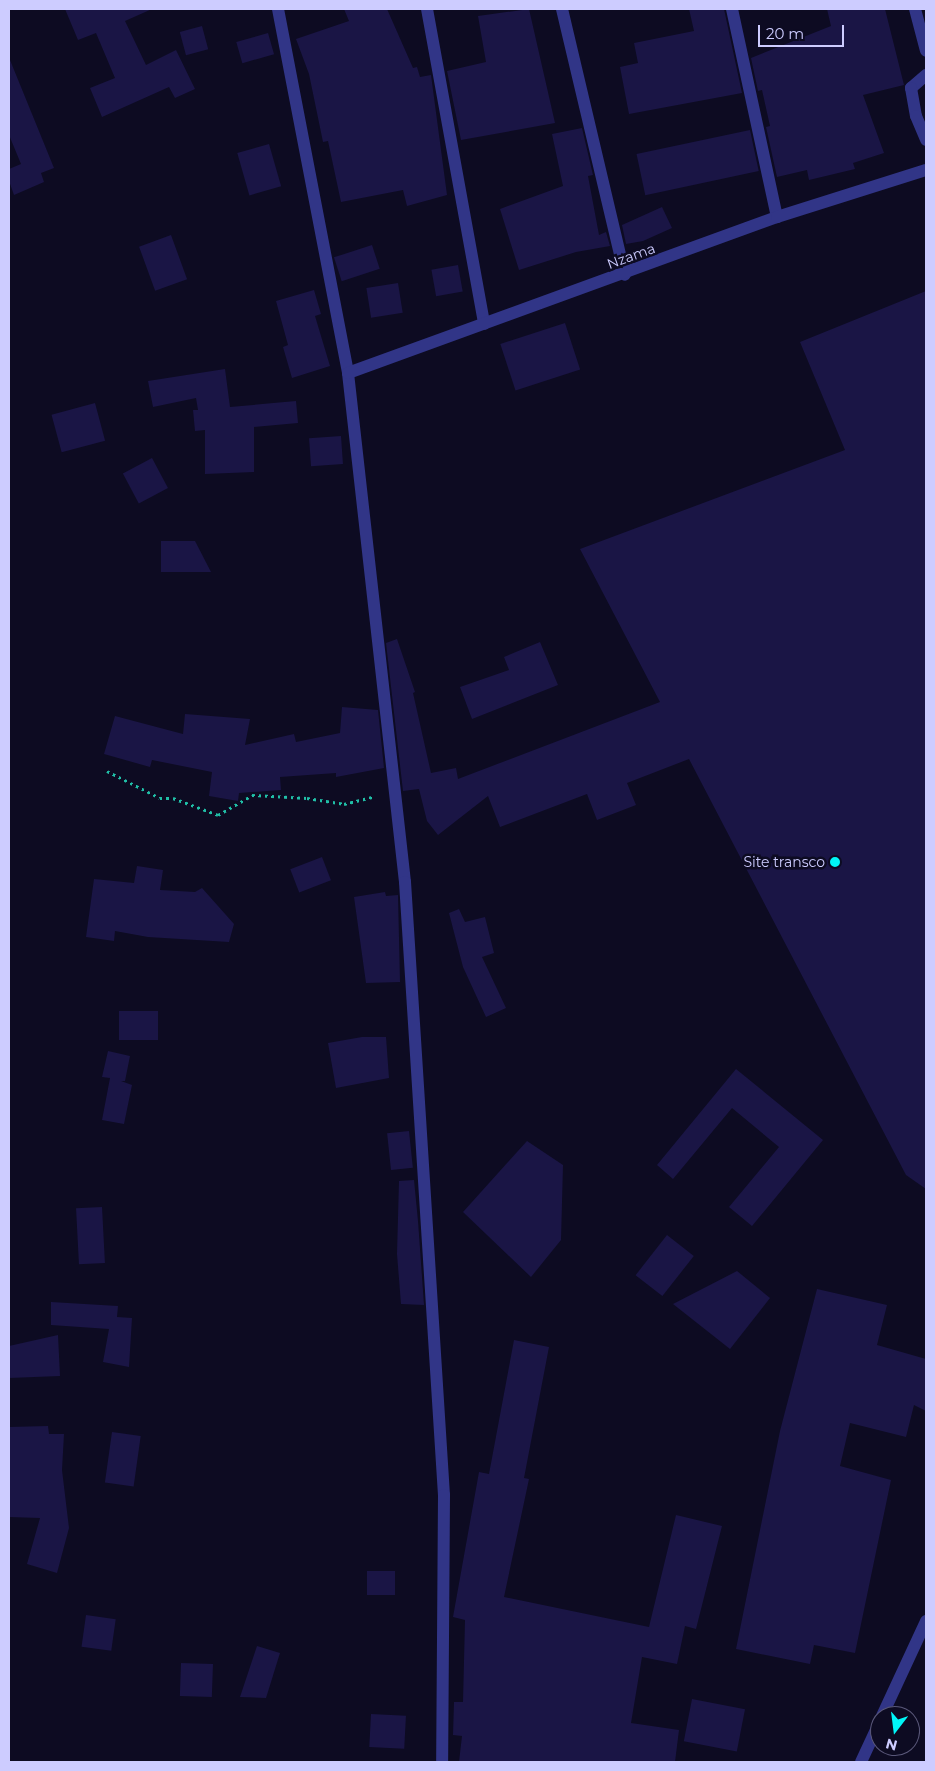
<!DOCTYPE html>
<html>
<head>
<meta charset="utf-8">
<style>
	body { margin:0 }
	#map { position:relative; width:935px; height:1771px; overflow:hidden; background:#0d0b22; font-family:Montserrat,sans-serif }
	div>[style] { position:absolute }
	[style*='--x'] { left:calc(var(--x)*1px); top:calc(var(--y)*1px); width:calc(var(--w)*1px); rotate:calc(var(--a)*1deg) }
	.building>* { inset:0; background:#1a1545; transform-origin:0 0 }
	.path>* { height:3px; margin-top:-1.5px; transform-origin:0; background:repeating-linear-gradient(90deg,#20bfa7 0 2.5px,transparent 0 6.5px) }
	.minor>* { height:12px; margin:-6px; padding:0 6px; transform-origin:6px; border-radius:6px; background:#313587 }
	.dots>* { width:14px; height:14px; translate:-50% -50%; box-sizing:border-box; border:2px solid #0d0b22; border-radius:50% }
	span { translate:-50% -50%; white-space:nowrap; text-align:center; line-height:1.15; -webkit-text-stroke:5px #0d0b22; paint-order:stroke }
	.street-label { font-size:14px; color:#cdccff }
	.poi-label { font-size:14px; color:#cdccff }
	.right { translate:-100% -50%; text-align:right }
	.frame { position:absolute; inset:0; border:10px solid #cdccff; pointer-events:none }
	.north { position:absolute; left:870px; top:1706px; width:50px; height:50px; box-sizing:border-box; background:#0d0b22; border:1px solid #5a587a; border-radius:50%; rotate:195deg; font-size:14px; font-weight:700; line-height:20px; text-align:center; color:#cdccff }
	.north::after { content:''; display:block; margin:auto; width:18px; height:22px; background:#00f5f7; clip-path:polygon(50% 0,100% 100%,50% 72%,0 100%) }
	.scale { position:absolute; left:758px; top:25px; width:86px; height:22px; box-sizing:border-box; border:2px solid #cdccff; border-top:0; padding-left:6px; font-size:15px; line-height:18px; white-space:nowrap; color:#cdccff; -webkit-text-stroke:4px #0d0b22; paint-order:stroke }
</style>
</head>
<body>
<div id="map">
	<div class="building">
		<div style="clip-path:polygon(65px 9px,152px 9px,125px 21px,146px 65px,176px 50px,195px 89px,175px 98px,169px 87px,102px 117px,90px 88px,115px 78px,96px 33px,78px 40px)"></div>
		<div style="clip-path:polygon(344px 9px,387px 9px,413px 68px,417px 67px,420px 77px,431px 75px,447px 195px,407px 206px,403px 190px,341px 202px,328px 141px,323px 142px,309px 74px,296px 39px,349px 21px)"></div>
		<div style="clip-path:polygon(529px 9px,555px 123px,461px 140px,447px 71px,486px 62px,478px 16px)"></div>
		<div style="clip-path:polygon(689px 9px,724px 9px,742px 93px,629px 114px,620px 67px,638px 63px,634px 43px,694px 31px)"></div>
		<div style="clip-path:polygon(827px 9px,885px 9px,904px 85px,863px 95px,884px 153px,853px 163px,855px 169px,809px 180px,807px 170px,777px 177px,766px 127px,770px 126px,762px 90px,758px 91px,751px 58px,831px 26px)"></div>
		<div style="left:202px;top:26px;width:24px;height:23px;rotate:75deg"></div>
		<div style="left:268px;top:33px;width:22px;height:33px;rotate:74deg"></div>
		<div style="clip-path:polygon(10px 60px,54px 168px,41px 173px,44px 182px,14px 195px,9px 181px,9px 169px,21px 164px,9px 135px)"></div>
		<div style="clip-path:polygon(582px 128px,593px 175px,588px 176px,599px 235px,606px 232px,610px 246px,576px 252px,519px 270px,500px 209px,563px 186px,552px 134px)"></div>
		<div style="left:750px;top:130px;width:42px;height:116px;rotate:78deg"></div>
		<div style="left:269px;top:144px;width:44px;height:33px;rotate:74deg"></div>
		<div style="clip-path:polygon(662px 207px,672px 228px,643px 241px,626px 244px,622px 225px)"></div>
		<div style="left:171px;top:235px;width:47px;height:34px;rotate:70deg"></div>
		<div style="left:372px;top:245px;width:25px;height:40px;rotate:72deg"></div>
		<div style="left:458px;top:265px;width:27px;height:27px;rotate:80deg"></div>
		<div style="left:398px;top:283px;width:30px;height:32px;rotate:81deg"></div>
		<div style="clip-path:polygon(314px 290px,321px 314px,315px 316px,330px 366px,292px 378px,283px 347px,288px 345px,276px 301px)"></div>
		<div style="clip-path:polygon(926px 291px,926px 1189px,906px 1175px,689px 759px,627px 783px,636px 805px,597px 820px,587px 794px,500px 827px,488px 796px,438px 835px,427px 821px,419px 789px,403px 791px,386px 643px,397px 639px,415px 692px,413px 693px,431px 773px,456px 768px,458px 779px,660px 702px,580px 549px,845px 450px,800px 342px)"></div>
		<div style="left:565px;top:323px;width:49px;height:68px;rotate:72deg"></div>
		<div style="clip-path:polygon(225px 369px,230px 407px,296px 401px,298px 423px,254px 427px,254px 472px,205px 474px,205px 430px,195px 431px,193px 410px,198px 410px,196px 398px,153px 407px,148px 381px)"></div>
		<div style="left:95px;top:403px;width:39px;height:45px;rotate:75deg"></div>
		<div style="left:341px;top:436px;width:28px;height:32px;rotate:86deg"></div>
		<div style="left:152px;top:458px;width:34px;height:33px;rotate:62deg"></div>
		<div style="clip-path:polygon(161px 541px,195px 541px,211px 572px,161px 572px)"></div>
		<div style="clip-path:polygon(540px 642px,558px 685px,472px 719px,460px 687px,509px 670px,504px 657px)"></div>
		<div style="clip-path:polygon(342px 707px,378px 710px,384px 768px,336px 777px,336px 773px,280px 777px,281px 790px,239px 793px,238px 801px,209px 796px,212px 772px,152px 760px,150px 767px,104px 754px,115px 716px,183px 734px,185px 714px,250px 719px,245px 745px,294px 734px,296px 742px,340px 733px)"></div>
		<div style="left:322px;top:857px;width:25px;height:34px;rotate:69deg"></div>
		<div style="clip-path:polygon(137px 866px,163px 870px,160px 890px,195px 892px,202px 888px,234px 924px,229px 942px,148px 937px,115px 931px,114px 941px,86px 937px,94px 879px,134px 883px)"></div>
		<div style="clip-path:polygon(385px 892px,386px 896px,398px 895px,400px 982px,366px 983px,354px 897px)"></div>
		<div style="clip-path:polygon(459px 909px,465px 922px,485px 917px,494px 953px,482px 957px,506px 1008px,486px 1017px,463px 967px,449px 913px)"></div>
		<div style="left:119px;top:1011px;width:39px;height:29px"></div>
		<div style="clip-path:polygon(362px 1037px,386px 1037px,389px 1078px,336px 1088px,328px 1043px)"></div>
		<div style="clip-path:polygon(108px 1051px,130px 1056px,125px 1081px,121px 1081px,132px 1085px,124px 1124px,102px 1120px,110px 1078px,102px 1077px)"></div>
		<div style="clip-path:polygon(736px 1069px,823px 1140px,752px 1226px,729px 1207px,779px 1147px,732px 1108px,673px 1179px,657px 1165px)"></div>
		<div style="left:409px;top:1131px;width:37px;height:22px;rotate:84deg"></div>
		<div style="clip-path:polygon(527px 1141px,563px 1165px,561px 1240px,531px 1277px,463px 1212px)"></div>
		<div style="clip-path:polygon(414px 1180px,418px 1221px,424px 1305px,401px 1304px,397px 1254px,399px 1181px)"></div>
		<div style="left:102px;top:1207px;width:56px;height:26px;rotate:87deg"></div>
		<div style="left:667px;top:1235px;width:34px;height:51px;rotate:38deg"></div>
		<div style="clip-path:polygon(737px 1271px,770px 1298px,730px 1349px,673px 1304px)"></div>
		<div style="clip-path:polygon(817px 1289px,887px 1305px,877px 1345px,926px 1359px,926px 1411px,914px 1405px,906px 1437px,850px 1423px,840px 1466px,891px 1480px,855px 1653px,814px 1645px,810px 1664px,736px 1649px,780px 1431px)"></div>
		<div style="clip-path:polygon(51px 1302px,118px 1306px,117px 1317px,132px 1318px,129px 1367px,103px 1362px,109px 1329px,51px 1325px)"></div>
		<div style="clip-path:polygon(58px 1335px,60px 1376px,9px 1378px,9px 1346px)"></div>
		<div style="clip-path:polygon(514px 1340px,549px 1347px,524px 1478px,529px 1479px,504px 1597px,649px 1627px,676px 1515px,722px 1526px,696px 1629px,685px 1626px,677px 1664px,642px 1657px,631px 1723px,679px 1730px,675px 1762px,459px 1762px,462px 1736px,453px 1735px,454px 1702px,463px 1702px,465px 1620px,453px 1617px,479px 1472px,489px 1474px)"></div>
		<div style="clip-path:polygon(48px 1426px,49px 1434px,64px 1434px,62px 1470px,69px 1528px,57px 1573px,27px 1564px,40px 1518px,9px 1517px,9px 1427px)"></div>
		<div style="left:112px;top:1432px;width:29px;height:51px;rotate:8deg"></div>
		<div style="left:367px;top:1571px;width:28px;height:24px"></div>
		<div style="left:86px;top:1615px;width:30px;height:32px;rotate:8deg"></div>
		<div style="clip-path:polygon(257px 1646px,280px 1653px,266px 1698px,240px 1697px)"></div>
		<div style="left:181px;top:1663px;width:32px;height:33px;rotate:2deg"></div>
		<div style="left:692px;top:1699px;width:54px;height:43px;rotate:11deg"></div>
		<div style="left:371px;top:1714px;width:35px;height:33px;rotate:3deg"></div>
	</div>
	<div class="path">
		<div style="--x:107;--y:771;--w:59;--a:27"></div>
		<div style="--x:160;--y:798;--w:13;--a:0"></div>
		<div style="--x:173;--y:798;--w:48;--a:20.7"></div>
		<div style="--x:218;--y:815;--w:39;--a:-30"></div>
		<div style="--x:252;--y:795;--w:55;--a:3.1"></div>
		<div style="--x:307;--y:798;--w:37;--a:9"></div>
		<div style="--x:344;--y:804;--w:32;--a:-14"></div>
	</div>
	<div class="minor">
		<div style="--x:278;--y:9;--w:371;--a:79.1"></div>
		<div style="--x:348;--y:373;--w:512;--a:83.61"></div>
		<div style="--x:405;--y:882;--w:614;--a:86.36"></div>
		<div style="--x:444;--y:1495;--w:267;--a:90.4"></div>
		<div style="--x:427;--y:9;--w:320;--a:79.7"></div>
		<div style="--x:562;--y:9;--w:273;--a:76.7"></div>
		<div style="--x:732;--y:9;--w:213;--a:77.8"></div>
		<div style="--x:915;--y:9;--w:43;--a:75.3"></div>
		<div style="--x:926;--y:75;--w:20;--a:139"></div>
		<div style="--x:911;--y:88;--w:28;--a:80"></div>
		<div style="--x:916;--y:116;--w:26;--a:67"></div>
		<div style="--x:348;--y:373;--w:456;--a:-20"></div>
		<div style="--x:777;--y:217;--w:156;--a:-17.5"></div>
		<div style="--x:882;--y:1716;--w:105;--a:-65.1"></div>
		<div style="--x:861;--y:1762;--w:45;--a:-65.1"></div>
	</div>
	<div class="dots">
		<div style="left:835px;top:862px;background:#00f5f7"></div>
	</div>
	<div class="street-label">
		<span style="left:631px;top:256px;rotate:-20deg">Nzama</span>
	</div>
	<div class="poi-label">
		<span class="right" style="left:825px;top:862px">Site transco</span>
	</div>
	<div class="frame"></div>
	<div class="north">N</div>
	<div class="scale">20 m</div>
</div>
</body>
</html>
